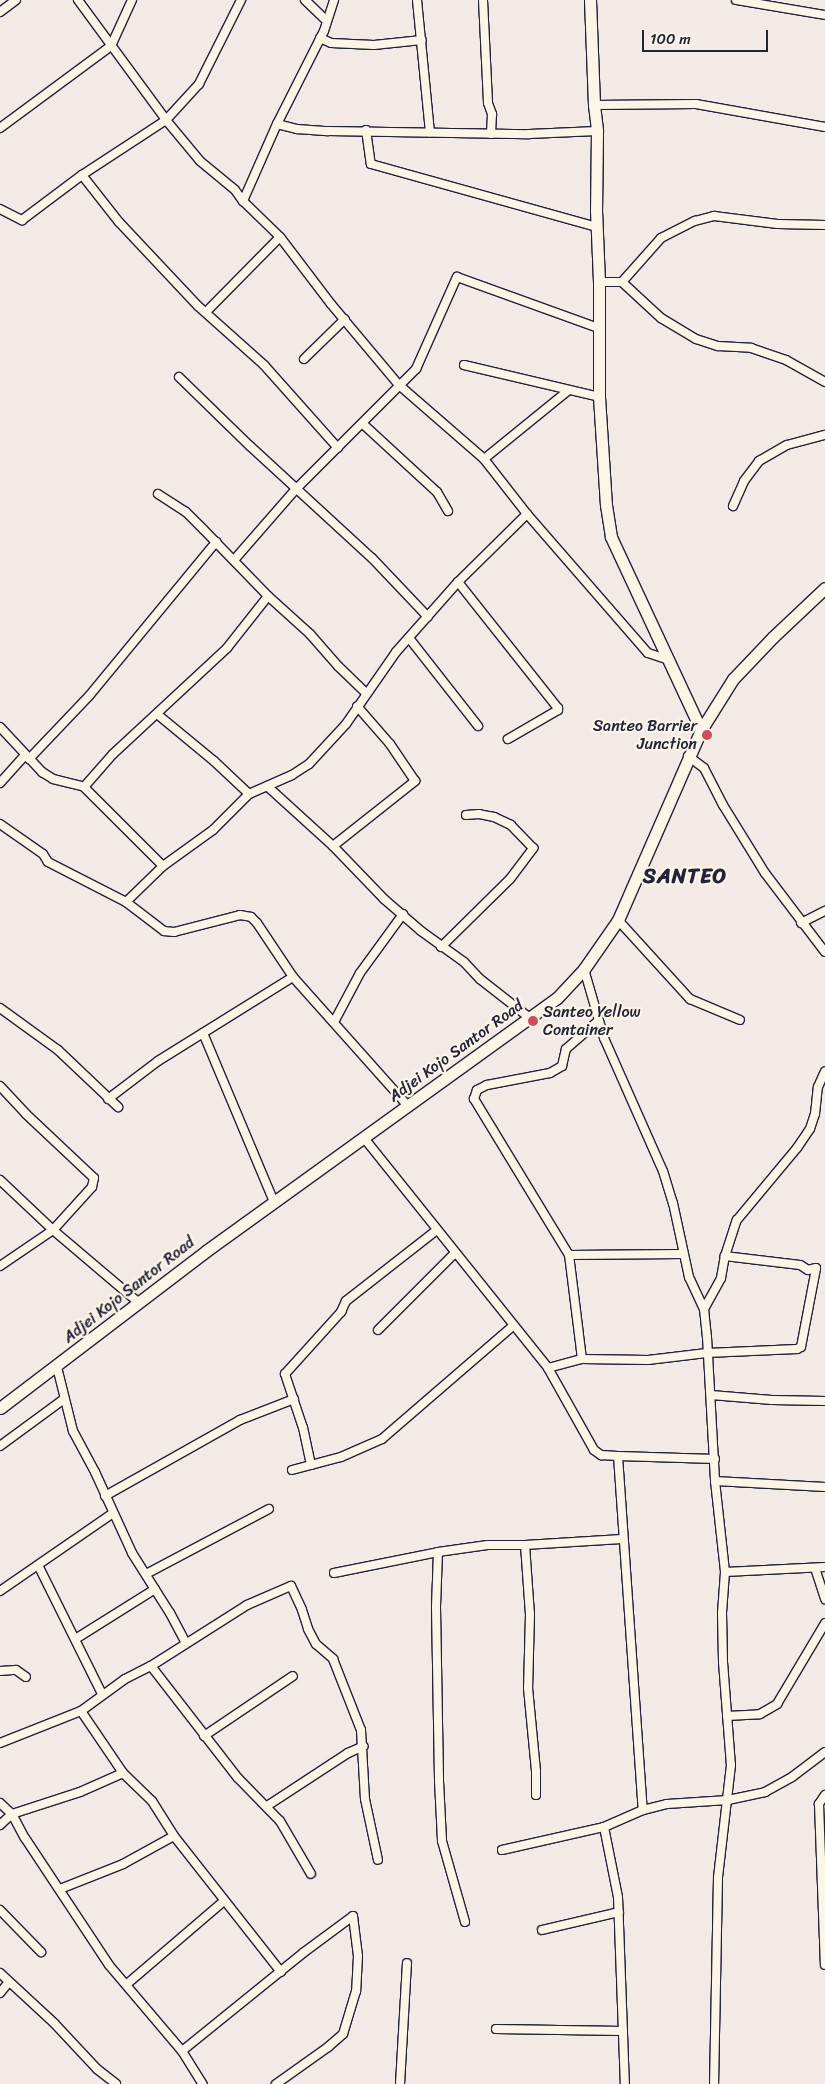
<!DOCTYPE html>
<html>
<head>
<meta charset="utf-8">
<style>
	body { margin:0 }
	#map { position:relative; width:825px; height:2084px; overflow:hidden; background:#f3e9e5; font-family:Sriracha,sans-serif }
	div>[style] { position:absolute }
	[style*='--x'] { left:calc(var(--x)*1px); top:calc(var(--y)*1px); width:calc(var(--w)*1px); rotate:calc(var(--a)*1deg) }
	.roads { filter:drop-shadow(1px 0 #22223b) drop-shadow(-1px 0 #22223b) drop-shadow(0 1px #22223b) drop-shadow(0 -1px #22223b) }
	.street>* { height:8px; margin:-4px; padding:0 4px; transform-origin:4px; border-radius:4px; background:#fcf5e5 }
	.secondary>* { height:11px; margin:-5.5px; padding:0 5.5px; transform-origin:5.5px; border-radius:5.5px; background:#fcf5e5 }
	.dots>* { width:14px; height:14px; translate:-50% -50%; box-sizing:border-box; border:2px solid #fcf5e5; border-radius:50% }
	span { translate:-50% -50%; white-space:nowrap; text-align:center; line-height:1.15; -webkit-text-stroke:4.5px #fcf5e5; paint-order:stroke }
	.poi-label { font-size:16px; color:#22223b }
	.right { translate:-100% -50%; text-align:right }
	.left { translate:0 -50%; text-align:left }
	.street-label { font-size:16px; color:#22223b }
	.district-label { font-size:21px; color:#22223b; font-weight:700; letter-spacing:1px }
	.scale { position:absolute; left:642px; top:30px; width:126px; height:22px; box-sizing:border-box; border:2px solid #22223b; border-top:0; padding-left:6px; font-size:15px; line-height:18px; white-space:nowrap; color:#22223b; -webkit-text-stroke:4px #fcf5e5; paint-order:stroke }
</style>
</head>
<body>
<div id="map">
	<div class="roads">
		<div class="street">
			<div style="--x:78;--y:0;--w:149;--a:53.7"></div>
			<div style="--x:166;--y:120;--w:53;--a:50.3"></div>
			<div style="--x:200;--y:161;--w:45;--a:39.6"></div>
			<div style="--x:235;--y:190;--w:14;--a:54"></div>
			<div style="--x:243;--y:201;--w:52;--a:44.2"></div>
			<div style="--x:280;--y:237;--w:84;--a:52.7"></div>
			<div style="--x:331;--y:304;--w:106;--a:50"></div>
			<div style="--x:399;--y:385;--w:113;--a:41"></div>
			<div style="--x:484;--y:459;--w:70;--a:52"></div>
			<div style="--x:527;--y:514;--w:184;--a:49"></div>
			<div style="--x:648;--y:653;--w:19;--a:18"></div>
			<div style="--x:305;--y:0;--w:29;--a:44"></div>
			<div style="--x:417;--y:0;--w:133;--a:84.4"></div>
			<div style="--x:483;--y:0;--w:103;--a:87.2"></div>
			<div style="--x:488;--y:103;--w:12;--a:70"></div>
			<div style="--x:492;--y:114;--w:20;--a:93"></div>
			<div style="--x:736;--y:0;--w:90;--a:9.6"></div>
			<div style="--x:0;--y:12;--w:20;--a:-37"></div>
			<div style="--x:320;--y:38;--w:12;--a:24"></div>
			<div style="--x:331;--y:43;--w:43;--a:2.7"></div>
			<div style="--x:374;--y:45;--w:48;--a:-5.9"></div>
			<div style="--x:594;--y:105;--w:102;--a:-0.6"></div>
			<div style="--x:696;--y:104;--w:131;--a:10.1"></div>
			<div style="--x:277;--y:124;--w:21;--a:14"></div>
			<div style="--x:297;--y:129;--w:31;--a:4"></div>
			<div style="--x:328;--y:131;--w:201;--a:0.9"></div>
			<div style="--x:529;--y:134;--w:68;--a:-2.5"></div>
			<div style="--x:0;--y:128;--w:138;--a:-36.5"></div>
			<div style="--x:111;--y:46;--w:51;--a:-65.5"></div>
			<div style="--x:366;--y:130;--w:34;--a:82"></div>
			<div style="--x:371;--y:164;--w:234;--a:15.6"></div>
			<div style="--x:82;--y:175;--w:60;--a:51.8"></div>
			<div style="--x:119;--y:222;--w:115;--a:46.8"></div>
			<div style="--x:198;--y:306;--w:89;--a:41.8"></div>
			<div style="--x:264;--y:365;--w:111;--a:48.3"></div>
			<div style="--x:243;--y:201;--w:84;--a:-66.2"></div>
			<div style="--x:277;--y:124;--w:104;--a:-63.2"></div>
			<div style="--x:324;--y:31;--w:33;--a:-72"></div>
			<div style="--x:0;--y:209;--w:25;--a:27"></div>
			<div style="--x:22;--y:220;--w:75;--a:-36.9"></div>
			<div style="--x:82;--y:175;--w:100;--a:-33.2"></div>
			<div style="--x:166;--y:120;--w:49;--a:-47.5"></div>
			<div style="--x:199;--y:84;--w:94;--a:-63.4"></div>
			<div style="--x:599;--y:282;--w:23;--a:0"></div>
			<div style="--x:622;--y:282;--w:59;--a:-48.4"></div>
			<div style="--x:661;--y:238;--w:38;--a:-27"></div>
			<div style="--x:695;--y:221;--w:20;--a:-15"></div>
			<div style="--x:714;--y:216;--w:64;--a:7.1"></div>
			<div style="--x:778;--y:224;--w:47;--a:1.2"></div>
			<div style="--x:622;--y:282;--w:53;--a:42.7"></div>
			<div style="--x:661;--y:318;--w:41;--a:31"></div>
			<div style="--x:696;--y:339;--w:23;--a:18"></div>
			<div style="--x:718;--y:346;--w:33;--a:3"></div>
			<div style="--x:751;--y:348;--w:37;--a:19"></div>
			<div style="--x:786;--y:360;--w:45;--a:29.4"></div>
			<div style="--x:206;--y:312;--w:105;--a:-45.4"></div>
			<div style="--x:304;--y:359;--w:57;--a:-44.3"></div>
			<div style="--x:464;--y:365;--w:139;--a:13.3"></div>
			<div style="--x:179;--y:377;--w:99;--a:44.2"></div>
			<div style="--x:250;--y:446;--w:166;--a:42.6"></div>
			<div style="--x:372;--y:558;--w:81;--a:46.5"></div>
			<div style="--x:363;--y:424;--w:100;--a:42.6"></div>
			<div style="--x:437;--y:492;--w:22;--a:60"></div>
			<div style="--x:484;--y:459;--w:109;--a:-39.1"></div>
			<div style="--x:158;--y:494;--w:33;--a:33"></div>
			<div style="--x:186;--y:512;--w:25;--a:45"></div>
			<div style="--x:204;--y:530;--w:92;--a:45.9"></div>
			<div style="--x:268;--y:596;--w:57;--a:42.1"></div>
			<div style="--x:310;--y:634;--w:43;--a:48.8"></div>
			<div style="--x:338;--y:666;--w:39;--a:44"></div>
			<div style="--x:733;--y:506;--w:27;--a:-66"></div>
			<div style="--x:744;--y:481;--w:25;--a:-53"></div>
			<div style="--x:759;--y:461;--w:32;--a:-30"></div>
			<div style="--x:787;--y:445;--w:39;--a:-15"></div>
			<div style="--x:234;--y:560;--w:94;--a:-48.9"></div>
			<div style="--x:296;--y:489;--w:170;--a:-45"></div>
			<div style="--x:416;--y:369;--w:101;--a:-66"></div>
			<div style="--x:457;--y:277;--w:151;--a:19.8"></div>
			<div style="--x:458;--y:582;--w:161;--a:51.6"></div>
			<div style="--x:558;--y:708;--w:2;--a:90"></div>
			<div style="--x:558;--y:710;--w:58;--a:149.9"></div>
			<div style="--x:409;--y:638;--w:112;--a:51.9"></div>
			<div style="--x:157;--y:714;--w:74;--a:39.5"></div>
			<div style="--x:214;--y:761;--w:48;--a:43.3"></div>
			<div style="--x:0;--y:727;--w:62;--a:47"></div>
			<div style="--x:42;--y:772;--w:13;--a:32"></div>
			<div style="--x:53;--y:779;--w:32;--a:14"></div>
			<div style="--x:688;--y:756;--w:20;--a:37"></div>
			<div style="--x:704;--y:768;--w:42;--a:62.8"></div>
			<div style="--x:723;--y:805;--w:80;--a:58.3"></div>
			<div style="--x:765;--y:873;--w:99;--a:52.8"></div>
			<div style="--x:29;--y:759;--w:87;--a:-46.4"></div>
			<div style="--x:89;--y:696;--w:200;--a:-50.5"></div>
			<div style="--x:0;--y:783;--w:38;--a:-48"></div>
			<div style="--x:267;--y:786;--w:89;--a:42.3"></div>
			<div style="--x:333;--y:846;--w:74;--a:46.1"></div>
			<div style="--x:384;--y:899;--w:49;--a:40.9"></div>
			<div style="--x:421;--y:931;--w:53;--a:35.8"></div>
			<div style="--x:464;--y:962;--w:23;--a:47"></div>
			<div style="--x:480;--y:979;--w:63;--a:38"></div>
			<div style="--x:0;--y:824;--w:52;--a:34.9"></div>
			<div style="--x:43;--y:854;--w:9;--a:58"></div>
			<div style="--x:48;--y:862;--w:88;--a:27.1"></div>
			<div style="--x:126;--y:902;--w:48;--a:37.3"></div>
			<div style="--x:164;--y:931;--w:10;--a:6"></div>
			<div style="--x:174;--y:932;--w:68;--a:-14.4"></div>
			<div style="--x:240;--y:915;--w:11;--a:10"></div>
			<div style="--x:251;--y:917;--w:8;--a:45"></div>
			<div style="--x:257;--y:923;--w:65;--a:56.3"></div>
			<div style="--x:293;--y:977;--w:173;--a:48.3"></div>
			<div style="--x:333;--y:846;--w:105;--a:-38.4"></div>
			<div style="--x:415;--y:781;--w:45;--a:-124"></div>
			<div style="--x:390;--y:744;--w:50;--a:-131"></div>
			<div style="--x:163;--y:866;--w:112;--a:-135"></div>
			<div style="--x:84;--y:787;--w:44;--a:-48.7"></div>
			<div style="--x:113;--y:754;--w:156;--a:-42.9"></div>
			<div style="--x:227;--y:648;--w:66;--a:-51.7"></div>
			<div style="--x:126;--y:902;--w:52;--a:-44.2"></div>
			<div style="--x:163;--y:866;--w:62;--a:-35.8"></div>
			<div style="--x:213;--y:830;--w:51;--a:-45"></div>
			<div style="--x:249;--y:794;--w:47;--a:-23.8"></div>
			<div style="--x:292;--y:775;--w:20;--a:-33"></div>
			<div style="--x:309;--y:764;--w:54;--a:-47.2"></div>
			<div style="--x:346;--y:724;--w:88;--a:-55.2"></div>
			<div style="--x:396;--y:652;--w:94;--a:-48.5"></div>
			<div style="--x:458;--y:582;--w:97;--a:-44.6"></div>
			<div style="--x:618;--y:920;--w:107;--a:47.7"></div>
			<div style="--x:690;--y:999;--w:54;--a:22.8"></div>
			<div style="--x:801;--y:923;--w:27;--a:-27"></div>
			<div style="--x:441;--y:947;--w:97;--a:-44.6"></div>
			<div style="--x:510;--y:879;--w:39;--a:-53"></div>
			<div style="--x:533;--y:848;--w:32;--a:-134"></div>
			<div style="--x:511;--y:825;--w:19;--a:-155"></div>
			<div style="--x:494;--y:817;--w:15;--a:-169"></div>
			<div style="--x:479;--y:814;--w:13;--a:176"></div>
			<div style="--x:584;--y:969;--w:72;--a:73.8"></div>
			<div style="--x:604;--y:1038;--w:145;--a:66.1"></div>
			<div style="--x:663;--y:1171;--w:34;--a:73"></div>
			<div style="--x:673;--y:1203;--w:76;--a:77.8"></div>
			<div style="--x:689;--y:1277;--w:35;--a:65"></div>
			<div style="--x:704;--y:1309;--w:28;--a:84"></div>
			<div style="--x:707;--y:1337;--w:144;--a:86.8"></div>
			<div style="--x:715;--y:1481;--w:92;--a:83.7"></div>
			<div style="--x:725;--y:1572;--w:41;--a:94.2"></div>
			<div style="--x:722;--y:1613;--w:49;--a:88.8"></div>
			<div style="--x:723;--y:1662;--w:103;--a:85.6"></div>
			<div style="--x:731;--y:1765;--w:114;--a:96.6"></div>
			<div style="--x:718;--y:1878;--w:206;--a:91.1"></div>
			<div style="--x:0;--y:1008;--w:72;--a:35.9"></div>
			<div style="--x:58;--y:1050;--w:83;--a:43.5"></div>
			<div style="--x:334;--y:1022;--w:55;--a:-62"></div>
			<div style="--x:360;--y:973;--w:73;--a:-53.9"></div>
			<div style="--x:203;--y:1033;--w:183;--a:67.2"></div>
			<div style="--x:0;--y:1086;--w:38;--a:47"></div>
			<div style="--x:26;--y:1114;--w:93;--a:43.3"></div>
			<div style="--x:94;--y:1178;--w:9;--a:103"></div>
			<div style="--x:92;--y:1187;--w:58;--a:132.2"></div>
			<div style="--x:53;--y:1230;--w:64;--a:145.8"></div>
			<div style="--x:108;--y:1099;--w:63;--a:-37.2"></div>
			<div style="--x:158;--y:1061;--w:159;--a:-31.9"></div>
			<div style="--x:364;--y:1138;--w:295;--a:51.3"></div>
			<div style="--x:548;--y:1368;--w:94;--a:60.7"></div>
			<div style="--x:594;--y:1450;--w:9;--a:36"></div>
			<div style="--x:601;--y:1455;--w:17;--a:3"></div>
			<div style="--x:618;--y:1456;--w:97;--a:1.8"></div>
			<div style="--x:0;--y:1180;--w:73;--a:43.3"></div>
			<div style="--x:53;--y:1230;--w:113;--a:40.3"></div>
			<div style="--x:569;--y:1255;--w:114;--a:-0.5"></div>
			<div style="--x:704;--y:1309;--w:35;--a:-61"></div>
			<div style="--x:721;--y:1278;--w:22;--a:-80"></div>
			<div style="--x:725;--y:1256;--w:38;--a:-72"></div>
			<div style="--x:737;--y:1220;--w:94;--a:-50.2"></div>
			<div style="--x:797;--y:1148;--w:23;--a:-56"></div>
			<div style="--x:810;--y:1129;--w:16;--a:-72"></div>
			<div style="--x:815;--y:1114;--w:27;--a:-84"></div>
			<div style="--x:818;--y:1087;--w:17;--a:-66"></div>
			<div style="--x:378;--y:1330;--w:109;--a:-45"></div>
			<div style="--x:582;--y:1359;--w:66;--a:0.9"></div>
			<div style="--x:648;--y:1360;--w:59;--a:-6.8"></div>
			<div style="--x:707;--y:1353;--w:90;--a:-2.5"></div>
			<div style="--x:797;--y:1349;--w:4;--a:-27"></div>
			<div style="--x:801;--y:1347;--w:80;--a:-79.2"></div>
			<div style="--x:816;--y:1268;--w:8;--a:166"></div>
			<div style="--x:808;--y:1270;--w:9;--a:-148"></div>
			<div style="--x:800;--y:1265;--w:76;--a:-173.2"></div>
			<div style="--x:57;--y:1367;--w:66;--a:76"></div>
			<div style="--x:73;--y:1431;--w:47;--a:61.8"></div>
			<div style="--x:95;--y:1472;--w:89;--a:65.4"></div>
			<div style="--x:132;--y:1553;--w:71;--a:57.7"></div>
			<div style="--x:170;--y:1613;--w:34;--a:62"></div>
			<div style="--x:548;--y:1368;--w:35;--a:-15"></div>
			<div style="--x:582;--y:1359;--w:105;--a:-97.1"></div>
			<div style="--x:569;--y:1255;--w:183;--a:-121.3"></div>
			<div style="--x:474;--y:1099;--w:9;--a:-72"></div>
			<div style="--x:477;--y:1090;--w:11;--a:-27"></div>
			<div style="--x:487;--y:1085;--w:64;--a:-10.8"></div>
			<div style="--x:550;--y:1073;--w:14;--a:-30"></div>
			<div style="--x:562;--y:1066;--w:17;--a:-77"></div>
			<div style="--x:566;--y:1049;--w:43;--a:-41.2"></div>
			<div style="--x:711;--y:1395;--w:61;--a:4.7"></div>
			<div style="--x:772;--y:1400;--w:53;--a:1.1"></div>
			<div style="--x:0;--y:1446;--w:79;--a:-36.3"></div>
			<div style="--x:618;--y:1456;--w:355;--a:86"></div>
			<div style="--x:311;--y:1465;--w:38;--a:-102"></div>
			<div style="--x:303;--y:1428;--w:57;--a:-108.4"></div>
			<div style="--x:285;--y:1374;--w:84;--a:-47.9"></div>
			<div style="--x:341;--y:1312;--w:12;--a:-66"></div>
			<div style="--x:346;--y:1301;--w:115;--a:-38"></div>
			<div style="--x:292;--y:1470;--w:51;--a:-14.9"></div>
			<div style="--x:341;--y:1457;--w:45;--a:-23.7"></div>
			<div style="--x:382;--y:1439;--w:174;--a:-40.8"></div>
			<div style="--x:715;--y:1481;--w:110;--a:3.1"></div>
			<div style="--x:105;--y:1496;--w:155;--a:-29.4"></div>
			<div style="--x:240;--y:1420;--w:58;--a:-21.3"></div>
			<div style="--x:525;--y:1545;--w:69;--a:85.9"></div>
			<div style="--x:530;--y:1614;--w:74;--a:91.5"></div>
			<div style="--x:528;--y:1688;--w:83;--a:84.5"></div>
			<div style="--x:536;--y:1771;--w:24;--a:90"></div>
			<div style="--x:438;--y:1552;--w:55;--a:92.1"></div>
			<div style="--x:436;--y:1607;--w:174;--a:89"></div>
			<div style="--x:439;--y:1781;--w:60;--a:87.1"></div>
			<div style="--x:442;--y:1841;--w:84;--a:74.1"></div>
			<div style="--x:38;--y:1565;--w:144;--a:63.6"></div>
			<div style="--x:815;--y:1568;--w:33;--a:72"></div>
			<div style="--x:725;--y:1572;--w:100;--a:-2.9"></div>
			<div style="--x:334;--y:1573;--w:106;--a:-11.4"></div>
			<div style="--x:438;--y:1552;--w:50;--a:-8"></div>
			<div style="--x:488;--y:1545;--w:37;--a:0"></div>
			<div style="--x:525;--y:1545;--w:97;--a:-3.5"></div>
			<div style="--x:146;--y:1574;--w:139;--a:-27.9"></div>
			<div style="--x:0;--y:1591;--w:137;--a:-34.6"></div>
			<div style="--x:77;--y:1638;--w:92;--a:-32.1"></div>
			<div style="--x:151;--y:1666;--w:142;--a:52.2"></div>
			<div style="--x:238;--y:1778;--w:60;--a:45.7"></div>
			<div style="--x:280;--y:1821;--w:61;--a:59.7"></div>
			<div style="--x:0;--y:1671;--w:16;--a:-4"></div>
			<div style="--x:16;--y:1670;--w:12;--a:35"></div>
			<div style="--x:81;--y:1711;--w:75;--a:55.9"></div>
			<div style="--x:727;--y:1716;--w:33;--a:-3"></div>
			<div style="--x:760;--y:1714;--w:20;--a:-30"></div>
			<div style="--x:777;--y:1704;--w:94;--a:-59.3"></div>
			<div style="--x:204;--y:1736;--w:107;--a:-34"></div>
			<div style="--x:0;--y:1743;--w:87;--a:-21.6"></div>
			<div style="--x:81;--y:1711;--w:54;--a:-36"></div>
			<div style="--x:125;--y:1679;--w:29;--a:-27"></div>
			<div style="--x:151;--y:1666;--w:114;--a:-32.4"></div>
			<div style="--x:247;--y:1605;--w:48;--a:-23.4"></div>
			<div style="--x:291;--y:1586;--w:26;--a:65"></div>
			<div style="--x:302;--y:1610;--w:20;--a:72"></div>
			<div style="--x:308;--y:1629;--w:17;--a:62"></div>
			<div style="--x:316;--y:1644;--w:23;--a:41"></div>
			<div style="--x:333;--y:1659;--w:76;--a:68.5"></div>
			<div style="--x:361;--y:1730;--w:69;--a:86.7"></div>
			<div style="--x:365;--y:1799;--w:62;--a:78"></div>
			<div style="--x:825;--y:1795;--w:11;--a:124"></div>
			<div style="--x:819;--y:1804;--w:161;--a:87.9"></div>
			<div style="--x:0;--y:1803;--w:16;--a:43"></div>
			<div style="--x:12;--y:1814;--w:27;--a:62"></div>
			<div style="--x:25;--y:1838;--w:152;--a:56.5"></div>
			<div style="--x:109;--y:1965;--w:113;--a:49.7"></div>
			<div style="--x:182;--y:2051;--w:39;--a:58"></div>
			<div style="--x:267;--y:1806;--w:97;--a:-33.2"></div>
			<div style="--x:348;--y:1753;--w:17;--a:-24"></div>
			<div style="--x:0;--y:1825;--w:16;--a:-43"></div>
			<div style="--x:12;--y:1814;--w:71;--a:-17.9"></div>
			<div style="--x:80;--y:1792;--w:47;--a:-23.8"></div>
			<div style="--x:123;--y:1773;--w:40;--a:44"></div>
			<div style="--x:152;--y:1801;--w:41;--a:57.8"></div>
			<div style="--x:174;--y:1836;--w:173;--a:51.8"></div>
			<div style="--x:604;--y:1827;--w:71;--a:78.7"></div>
			<div style="--x:618;--y:1897;--w:187;--a:87.9"></div>
			<div style="--x:502;--y:1850;--w:105;--a:-12.7"></div>
			<div style="--x:604;--y:1827;--w:43;--a:-23.6"></div>
			<div style="--x:643;--y:1810;--w:25;--a:-14"></div>
			<div style="--x:667;--y:1804;--w:61;--a:-3.8"></div>
			<div style="--x:728;--y:1800;--w:38;--a:-12"></div>
			<div style="--x:765;--y:1792;--w:31;--a:-29"></div>
			<div style="--x:792;--y:1777;--w:41;--a:-37.1"></div>
			<div style="--x:60;--y:1889;--w:68;--a:-21.6"></div>
			<div style="--x:123;--y:1864;--w:58;--a:-28.8"></div>
			<div style="--x:0;--y:1910;--w:59;--a:45.7"></div>
			<div style="--x:542;--y:1930;--w:79;--a:-13.2"></div>
			<div style="--x:0;--y:1973;--w:74;--a:42.8"></div>
			<div style="--x:54;--y:2023;--w:63;--a:46.9"></div>
			<div style="--x:97;--y:2069;--w:24;--a:38"></div>
			<div style="--x:127;--y:1984;--w:128;--a:-40.6"></div>
			<div style="--x:0;--y:1993;--w:14;--a:-51"></div>
			<div style="--x:496;--y:2029;--w:127;--a:0.9"></div>
			<div style="--x:182;--y:2051;--w:156;--a:-39"></div>
			<div style="--x:303;--y:1953;--w:62;--a:-36.5"></div>
			<div style="--x:353;--y:1916;--w:40;--a:82.9"></div>
			<div style="--x:358;--y:1956;--w:35;--a:93"></div>
			<div style="--x:356;--y:1991;--w:45;--a:106.8"></div>
			<div style="--x:343;--y:2034;--w:20;--a:139"></div>
			<div style="--x:328;--y:2047;--w:64;--a:144.6"></div>
			<div style="--x:400;--y:2084;--w:121;--a:-86.7"></div>
		</div>
		<div class="secondary">
			<div style="--x:590;--y:0;--w:105;--a:87.8"></div>
			<div style="--x:594;--y:105;--w:26;--a:83"></div>
			<div style="--x:597;--y:131;--w:79;--a:90.7"></div>
			<div style="--x:596;--y:210;--w:72;--a:87.6"></div>
			<div style="--x:599;--y:282;--w:115;--a:90"></div>
			<div style="--x:599;--y:397;--w:108;--a:86.3"></div>
			<div style="--x:606;--y:505;--w:32;--a:81"></div>
			<div style="--x:611;--y:537;--w:213;--a:65"></div>
			<div style="--x:0;--y:1408;--w:259;--a:-37.3"></div>
			<div style="--x:206;--y:1251;--w:433;--a:-35.8"></div>
			<div style="--x:557;--y:998;--w:40;--a:-47"></div>
			<div style="--x:584;--y:969;--w:60;--a:-55.2"></div>
			<div style="--x:618;--y:920;--w:207;--a:-66.4"></div>
			<div style="--x:701;--y:730;--w:60;--a:-57.9"></div>
			<div style="--x:733;--y:679;--w:58;--a:-46.4"></div>
			<div style="--x:773;--y:637;--w:71;--a:-43.3"></div>
		</div>
	</div>
	<div class="dots">
		<div style="left:707px;top:735px;background:#d1495b"></div>
		<div style="left:533px;top:1021px;background:#d1495b"></div>
	</div>
	<div class="poi-label">
		<span class="right" style="left:697px;top:735px">Santeo Barrier<br>Junction</span>
		<span class="left" style="left:543px;top:1021px">Santeo Yellow<br>Container</span>
	</div>
	<div class="street-label">
		<span style="left:456px;top:1051px;rotate:-36deg">Adjei Kojo Santor Road</span>
		<span style="left:129px;top:1290px;rotate:-38deg">Adjei Kojo Santor Road</span>
	</div>
	<div class="district-label">
		<span style="left:685px;top:876px">SANTEO</span>
	</div>
	<div class="scale">100 m</div>
</div>
</body>
</html>
